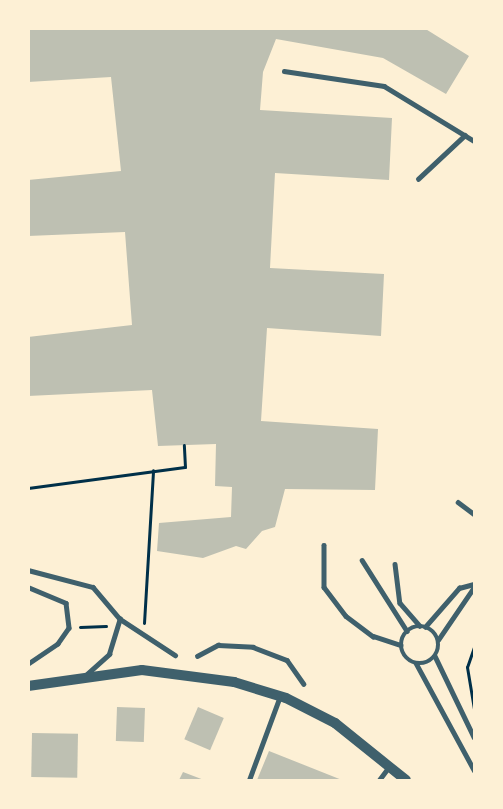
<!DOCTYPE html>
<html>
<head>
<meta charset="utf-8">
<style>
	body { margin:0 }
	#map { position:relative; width:503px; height:809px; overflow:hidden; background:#fdf0d5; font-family:"Golos Text",sans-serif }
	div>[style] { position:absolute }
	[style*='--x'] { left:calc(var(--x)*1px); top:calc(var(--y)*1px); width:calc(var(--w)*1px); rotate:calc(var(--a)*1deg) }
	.building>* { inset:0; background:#bec0b2; transform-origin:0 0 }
	.path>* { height:3px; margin:-1.5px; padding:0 1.5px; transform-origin:1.5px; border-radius:1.5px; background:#003049 }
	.service>* { height:4.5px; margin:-2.25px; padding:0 2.25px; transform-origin:2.25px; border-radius:2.25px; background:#3f606c }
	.service>.ring { margin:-2.25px; padding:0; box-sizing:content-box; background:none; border:4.5px solid #3f606c; border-radius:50% }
	.tertiary>* { height:10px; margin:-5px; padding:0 5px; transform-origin:5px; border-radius:5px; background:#3f606c }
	span { translate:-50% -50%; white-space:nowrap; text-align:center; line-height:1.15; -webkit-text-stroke:6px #fdf0d5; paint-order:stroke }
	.frame { position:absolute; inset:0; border:30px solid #fdf0d5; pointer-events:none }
</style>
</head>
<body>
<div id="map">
	<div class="building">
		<div style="clip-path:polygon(28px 28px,424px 28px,469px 56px,446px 94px,383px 58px,276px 39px,263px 72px,260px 110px,392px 118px,389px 180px,275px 173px,270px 268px,384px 274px,381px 336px,267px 328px,261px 421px,378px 429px,375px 490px,285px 489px,275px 527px,262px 531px,246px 549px,236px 546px,203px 558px,157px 551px,159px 523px,231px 517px,232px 487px,215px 486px,216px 444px,158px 446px,152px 390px,28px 396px,28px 337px,132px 325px,125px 232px,28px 236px,28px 180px,121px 171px,111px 77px,28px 82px)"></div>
		<div style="left:117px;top:707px;width:28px;height:34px;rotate:2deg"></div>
		<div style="left:198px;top:707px;width:28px;height:35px;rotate:23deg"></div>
		<div style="left:32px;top:733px;width:46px;height:44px;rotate:1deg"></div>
		<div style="clip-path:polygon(269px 751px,342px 780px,257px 780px)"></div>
		<div style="clip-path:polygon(183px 772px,204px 780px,179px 780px)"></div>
	</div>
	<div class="path">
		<div style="--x:28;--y:488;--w:158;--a:-7.6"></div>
		<div style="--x:185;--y:467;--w:22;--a:-93"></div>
		<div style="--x:144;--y:623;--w:153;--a:-86.6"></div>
		<div style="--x:80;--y:627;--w:26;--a:-2"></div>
		<div style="--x:474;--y:647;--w:21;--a:109"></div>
		<div style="--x:467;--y:667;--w:43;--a:80.5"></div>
	</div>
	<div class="service">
		<div style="--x:284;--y:71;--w:101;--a:8.5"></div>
		<div style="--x:384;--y:86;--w:105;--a:31.4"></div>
		<div style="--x:418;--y:179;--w:64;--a:-43.1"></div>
		<div style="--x:458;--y:502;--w:20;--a:37"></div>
		<div style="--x:324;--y:545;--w:42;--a:90"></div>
		<div style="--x:324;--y:587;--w:36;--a:53"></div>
		<div style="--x:346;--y:616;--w:34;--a:37"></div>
		<div style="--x:373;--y:636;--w:29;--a:18"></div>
		<div style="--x:362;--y:560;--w:84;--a:57.6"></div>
		<div style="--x:395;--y:564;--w:39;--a:83"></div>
		<div style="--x:400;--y:603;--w:30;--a:49"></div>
		<div style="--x:28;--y:570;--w:67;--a:14.7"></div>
		<div style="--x:93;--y:587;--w:42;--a:49.8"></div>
		<div style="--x:120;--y:619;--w:66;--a:33.2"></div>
		<div style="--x:28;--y:587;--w:41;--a:22.8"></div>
		<div style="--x:66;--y:603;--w:25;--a:83"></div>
		<div style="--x:69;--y:628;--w:19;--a:125"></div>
		<div style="--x:58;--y:644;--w:36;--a:146"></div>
		<div class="ring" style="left:401px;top:626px;width:33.5px;height:33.5px"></div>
		<div style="--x:425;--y:627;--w:52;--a:-48.9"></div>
		<div style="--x:459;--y:588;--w:16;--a:-15"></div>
		<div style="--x:438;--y:640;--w:64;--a:-55.8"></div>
		<div style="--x:197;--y:656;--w:24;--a:-28"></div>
		<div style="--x:218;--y:645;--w:35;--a:3"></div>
		<div style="--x:253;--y:647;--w:36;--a:21"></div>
		<div style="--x:287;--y:660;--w:29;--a:55"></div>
		<div style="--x:435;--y:656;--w:90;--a:64.3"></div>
		<div style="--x:416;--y:663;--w:122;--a:61.5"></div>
		<div style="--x:87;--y:674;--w:30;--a:-42"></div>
		<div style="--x:109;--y:654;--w:37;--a:-73"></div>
		<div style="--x:249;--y:780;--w:90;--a:-69.7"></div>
		<div style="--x:379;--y:780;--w:15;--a:-53"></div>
	</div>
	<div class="tertiary">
		<div style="--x:28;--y:686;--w:115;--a:-8"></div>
		<div style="--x:142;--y:670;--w:93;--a:7.4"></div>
		<div style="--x:234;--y:682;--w:54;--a:17.1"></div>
		<div style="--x:286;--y:698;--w:55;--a:27"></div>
		<div style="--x:335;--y:723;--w:91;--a:38.8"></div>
	</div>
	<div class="frame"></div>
</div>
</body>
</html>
